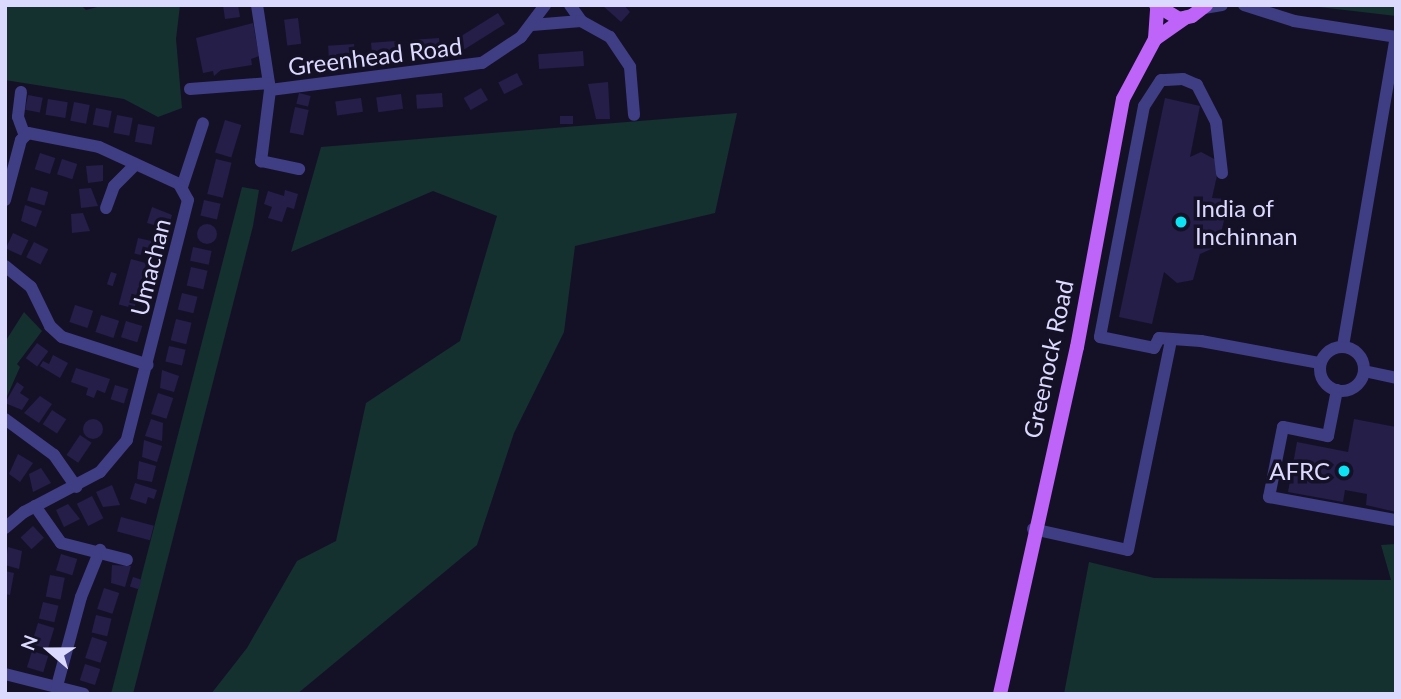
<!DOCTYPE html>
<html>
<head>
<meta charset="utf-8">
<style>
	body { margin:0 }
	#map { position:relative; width:1401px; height:699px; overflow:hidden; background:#141127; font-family:Lato,sans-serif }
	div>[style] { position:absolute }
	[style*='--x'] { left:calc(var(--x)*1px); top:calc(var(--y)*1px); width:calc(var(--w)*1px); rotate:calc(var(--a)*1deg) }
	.green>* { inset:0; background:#14312f }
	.building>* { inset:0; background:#251e48; transform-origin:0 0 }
	.round { border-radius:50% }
	.minor>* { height:12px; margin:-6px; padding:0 6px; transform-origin:6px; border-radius:6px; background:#3f3e84 }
	.minor>.ring { margin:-6px; padding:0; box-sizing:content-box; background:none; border:12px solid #3f3e84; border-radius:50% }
	.major>* { height:14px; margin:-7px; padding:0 7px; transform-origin:7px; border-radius:7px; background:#be64f9 }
	.dots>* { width:19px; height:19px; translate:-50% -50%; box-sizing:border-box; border:4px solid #141127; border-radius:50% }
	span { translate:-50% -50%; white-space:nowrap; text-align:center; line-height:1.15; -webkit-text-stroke:7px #141127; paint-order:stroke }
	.street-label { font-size:24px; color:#dcd9fe }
	.poi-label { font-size:24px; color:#dcd9fe }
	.left { translate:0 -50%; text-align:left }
	.right { translate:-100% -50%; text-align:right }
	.frame { position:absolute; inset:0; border:7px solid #dcd9fe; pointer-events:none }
	.north { position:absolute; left:14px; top:615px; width:70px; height:70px; -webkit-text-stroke:5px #141127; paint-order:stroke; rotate:290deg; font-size:19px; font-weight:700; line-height:28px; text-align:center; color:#dcd9fe }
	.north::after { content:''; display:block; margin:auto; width:24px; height:32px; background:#dcd9fe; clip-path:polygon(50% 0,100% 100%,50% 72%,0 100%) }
</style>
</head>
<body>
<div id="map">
	<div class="green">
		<div style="clip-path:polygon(5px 5px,81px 5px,86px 10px,105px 5px,180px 5px,176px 39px,182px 108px,158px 117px,124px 99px,5px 80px)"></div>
		<div style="clip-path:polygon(1302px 5px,1396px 5px,1396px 16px)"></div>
		<div style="clip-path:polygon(737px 113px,715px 213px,575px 246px,564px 332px,514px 433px,477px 545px,297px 694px,211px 694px,247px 648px,297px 561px,336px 541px,366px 403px,460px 341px,497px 216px,433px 191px,291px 252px,321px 147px)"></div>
		<div style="clip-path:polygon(242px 187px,259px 190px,253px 226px,133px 694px,111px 694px)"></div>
		<div style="clip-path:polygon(24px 312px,42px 331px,17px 364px,20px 367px,5px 401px,5px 342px)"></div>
		<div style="clip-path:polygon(1396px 544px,1396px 694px,1064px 694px,1089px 562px,1154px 578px,1391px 580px,1381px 545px)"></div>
	</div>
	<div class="building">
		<div style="clip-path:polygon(223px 5px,238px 5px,240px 17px,225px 19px)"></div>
		<div style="clip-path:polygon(602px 5px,624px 5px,630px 12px,621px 22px)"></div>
		<div style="left:498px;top:13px;width:13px;height:48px;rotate:58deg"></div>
		<div style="left:298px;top:18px;width:26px;height:14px;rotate:83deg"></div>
		<div style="clip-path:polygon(253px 23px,259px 56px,251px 59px,252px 65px,221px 70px,214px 76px,213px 71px,203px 73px,196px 38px)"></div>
		<div style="left:439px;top:38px;width:14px;height:26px;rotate:86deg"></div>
		<div style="left:396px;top:41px;width:14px;height:25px;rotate:86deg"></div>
		<div style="left:354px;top:44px;width:15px;height:26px;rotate:86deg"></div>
		<div style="left:583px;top:51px;width:15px;height:45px;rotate:86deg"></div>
		<div style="left:517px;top:73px;width:13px;height:21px;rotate:63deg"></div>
		<div style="clip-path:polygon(608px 82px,610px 119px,596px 119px,588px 84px)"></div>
		<div style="left:481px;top:88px;width:14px;height:20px;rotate:60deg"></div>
		<div style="left:299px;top:93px;width:12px;height:11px;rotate:14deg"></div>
		<div style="left:442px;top:93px;width:14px;height:26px;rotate:86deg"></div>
		<div style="left:401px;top:94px;width:15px;height:25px;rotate:82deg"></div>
		<div style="left:28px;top:95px;width:15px;height:15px;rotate:11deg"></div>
		<div style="left:361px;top:98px;width:14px;height:26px;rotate:82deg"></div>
		<div style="clip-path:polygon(1165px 98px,1200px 106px,1190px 157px,1201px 152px,1220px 162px,1212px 198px,1229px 199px,1218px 246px,1200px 254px,1193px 280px,1177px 283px,1164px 272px,1152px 324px,1119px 317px)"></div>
		<div style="left:48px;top:99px;width:20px;height:16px;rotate:9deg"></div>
		<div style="left:74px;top:102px;width:16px;height:19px;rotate:11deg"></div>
		<div style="left:295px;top:107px;width:14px;height:26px;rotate:12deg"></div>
		<div style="left:96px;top:108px;width:16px;height:17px;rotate:11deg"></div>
		<div style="left:117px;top:115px;width:16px;height:18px;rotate:11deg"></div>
		<div style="left:573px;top:116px;width:8px;height:13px;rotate:90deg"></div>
		<div style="left:225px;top:120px;width:17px;height:34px;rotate:17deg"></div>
		<div style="left:138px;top:124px;width:17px;height:18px;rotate:10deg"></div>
		<div style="left:40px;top:153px;width:16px;height:17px;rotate:18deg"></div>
		<div style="left:62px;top:159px;width:16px;height:16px;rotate:18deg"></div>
		<div style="left:216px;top:159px;width:16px;height:36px;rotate:14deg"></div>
		<div style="clip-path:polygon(103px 165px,103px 181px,88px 183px,86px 166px)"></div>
		<div style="left:31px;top:187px;width:18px;height:14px;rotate:16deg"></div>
		<div style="clip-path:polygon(91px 188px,98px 206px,81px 208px,79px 189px)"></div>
		<div style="clip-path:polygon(285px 190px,298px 194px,294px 209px,287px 207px,282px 222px,268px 218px,272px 207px,264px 204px,268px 191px,284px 196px)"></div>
		<div style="left:204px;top:200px;width:17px;height:16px;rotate:13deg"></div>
		<div style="clip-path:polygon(25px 205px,42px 211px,36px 227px,21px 221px)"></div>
		<div style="clip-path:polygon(152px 207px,172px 215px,168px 229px,147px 223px)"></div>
		<div style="clip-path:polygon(83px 213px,90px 231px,72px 233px,71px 214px)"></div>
		<div class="round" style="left:197px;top:224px;width:20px;height:20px"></div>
		<div style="left:13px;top:233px;width:17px;height:17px;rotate:25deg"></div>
		<div style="left:138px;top:238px;width:17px;height:16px;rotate:13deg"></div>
		<div style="left:34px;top:242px;width:16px;height:17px;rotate:27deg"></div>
		<div style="left:193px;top:247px;width:19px;height:14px;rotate:12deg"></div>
		<div style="left:131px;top:259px;width:16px;height:47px;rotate:15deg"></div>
		<div style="left:191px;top:267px;width:17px;height:19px;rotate:13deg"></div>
		<div style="left:111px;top:272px;width:6px;height:13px;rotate:18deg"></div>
		<div style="left:182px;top:293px;width:16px;height:17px;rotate:14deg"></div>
		<div style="left:75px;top:305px;width:19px;height:18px;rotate:18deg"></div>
		<div style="left:101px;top:315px;width:19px;height:18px;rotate:18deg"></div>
		<div style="left:176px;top:319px;width:16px;height:22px;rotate:14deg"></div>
		<div style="left:126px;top:321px;width:17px;height:17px;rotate:17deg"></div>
		<div style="left:37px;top:343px;width:14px;height:19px;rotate:36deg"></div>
		<div style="left:169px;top:346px;width:17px;height:16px;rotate:13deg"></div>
		<div style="clip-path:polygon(53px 355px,68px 363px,60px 378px,40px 366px,43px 361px,49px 364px)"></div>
		<div style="clip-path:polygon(76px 368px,110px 379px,105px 393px,97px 390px,94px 398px,86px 395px,88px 388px,71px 382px)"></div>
		<div style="clip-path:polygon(162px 370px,179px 376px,174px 392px,160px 388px)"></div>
		<div style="clip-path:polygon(17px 382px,24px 387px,20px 393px,29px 399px,22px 410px,5px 403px)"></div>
		<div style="left:115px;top:385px;width:14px;height:15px;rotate:17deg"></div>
		<div style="left:158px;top:393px;width:16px;height:22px;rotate:18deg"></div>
		<div style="clip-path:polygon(40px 396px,52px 404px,39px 423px,24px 413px)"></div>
		<div style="left:52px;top:410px;width:17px;height:17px;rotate:33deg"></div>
		<div style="clip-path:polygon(151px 419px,163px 423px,162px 441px,145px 436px)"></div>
		<div style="clip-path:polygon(1354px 419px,1396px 427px,1396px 512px,1366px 505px,1367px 494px,1345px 490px,1343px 502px,1288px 492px,1297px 442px,1348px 452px)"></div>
		<div class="round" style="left:83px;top:419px;width:20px;height:20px"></div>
		<div style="left:80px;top:435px;width:14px;height:24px;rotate:34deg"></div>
		<div style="clip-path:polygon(144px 440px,162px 446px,157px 462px,142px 457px)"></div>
		<div style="clip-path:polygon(18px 454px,33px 463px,20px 482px,9px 474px)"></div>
		<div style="clip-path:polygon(139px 461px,156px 466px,152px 482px,137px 479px)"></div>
		<div style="clip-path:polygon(41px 468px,51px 483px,33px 492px,29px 474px)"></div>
		<div style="clip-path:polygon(135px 483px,157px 490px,154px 499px,148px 497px,146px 504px,130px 499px)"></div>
		<div style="clip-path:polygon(112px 485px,120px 505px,103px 507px,96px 492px)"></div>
		<div style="left:92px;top:496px;width:25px;height:17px;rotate:63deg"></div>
		<div style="clip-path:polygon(68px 504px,80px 519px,64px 527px,56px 510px)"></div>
		<div style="left:121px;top:517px;width:34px;height:15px;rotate:15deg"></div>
		<div style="left:33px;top:526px;width:16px;height:17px;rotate:47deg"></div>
		<div style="clip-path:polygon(8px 547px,22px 551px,19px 569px,5px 565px)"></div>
		<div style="left:61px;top:554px;width:17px;height:17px;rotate:17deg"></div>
		<div style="clip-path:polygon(112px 565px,131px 566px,125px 587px,111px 583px)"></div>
		<div style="clip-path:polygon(5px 571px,14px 573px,10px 595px,5px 594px)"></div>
		<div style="left:50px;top:575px;width:15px;height:22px;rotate:11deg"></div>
		<div style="left:133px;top:577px;width:9px;height:10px;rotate:18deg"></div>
		<div style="left:104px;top:588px;width:16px;height:22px;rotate:18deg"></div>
		<div style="left:43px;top:602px;width:16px;height:17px;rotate:14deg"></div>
		<div style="left:96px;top:615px;width:16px;height:18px;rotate:14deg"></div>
		<div style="left:38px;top:623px;width:17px;height:22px;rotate:17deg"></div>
		<div style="left:92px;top:637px;width:16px;height:22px;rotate:18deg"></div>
		<div style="left:32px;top:651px;width:17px;height:17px;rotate:17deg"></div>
		<div style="left:85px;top:664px;width:16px;height:17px;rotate:18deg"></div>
	</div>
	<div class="minor">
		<div style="--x:257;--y:5;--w:86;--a:81.3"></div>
		<div style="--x:270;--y:90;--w:72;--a:97.2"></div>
		<div style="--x:261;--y:161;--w:39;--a:12"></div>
		<div style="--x:570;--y:5;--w:19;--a:55"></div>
		<div style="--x:1244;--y:5;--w:52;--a:17.7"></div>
		<div style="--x:1294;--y:21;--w:103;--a:8.9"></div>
		<div style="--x:1204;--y:8;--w:18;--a:-9"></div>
		<div style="--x:532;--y:25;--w:49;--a:-4.7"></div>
		<div style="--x:581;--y:21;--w:33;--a:29"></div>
		<div style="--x:610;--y:37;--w:36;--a:56"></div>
		<div style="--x:630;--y:67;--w:48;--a:85.2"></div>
		<div style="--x:190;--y:89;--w:79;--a:-4.3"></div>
		<div style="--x:270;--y:90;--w:214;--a:-7.3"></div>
		<div style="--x:482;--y:63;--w:47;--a:-33.7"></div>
		<div style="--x:521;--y:37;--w:40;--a:-53"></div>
		<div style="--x:21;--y:92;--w:25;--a:97"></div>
		<div style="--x:18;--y:117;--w:20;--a:70"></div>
		<div style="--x:1222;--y:173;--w:51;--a:-96.7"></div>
		<div style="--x:1216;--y:122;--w:42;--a:-117.2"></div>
		<div style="--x:1197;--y:85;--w:15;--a:-157"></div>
		<div style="--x:1183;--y:79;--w:22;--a:177"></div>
		<div style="--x:1161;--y:80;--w:31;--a:123"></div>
		<div style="--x:1144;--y:106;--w:235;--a:100.8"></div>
		<div style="--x:1100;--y:337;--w:55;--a:11.5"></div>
		<div style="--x:1154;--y:348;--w:11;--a:-63"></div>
		<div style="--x:1159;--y:338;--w:42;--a:4.1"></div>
		<div style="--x:1201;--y:341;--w:121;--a:10.5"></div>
		<div style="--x:182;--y:187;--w:67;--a:-71.8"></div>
		<div style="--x:5;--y:200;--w:62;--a:-75.1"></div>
		<div style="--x:21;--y:140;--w:10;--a:-45"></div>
		<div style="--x:28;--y:133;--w:72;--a:11.2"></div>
		<div style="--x:99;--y:147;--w:88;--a:24.8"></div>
		<div style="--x:179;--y:184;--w:18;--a:61"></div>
		<div style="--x:188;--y:200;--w:248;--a:104.3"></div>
		<div style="--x:127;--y:440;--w:42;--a:130.2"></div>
		<div style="--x:100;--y:472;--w:86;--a:152.2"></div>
		<div style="--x:24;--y:512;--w:25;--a:140"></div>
		<div style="--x:106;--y:208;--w:23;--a:-70"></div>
		<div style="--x:114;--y:186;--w:30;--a:-45"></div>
		<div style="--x:5;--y:266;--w:33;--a:39"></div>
		<div style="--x:31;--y:287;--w:43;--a:64"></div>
		<div style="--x:50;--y:326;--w:16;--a:43"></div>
		<div style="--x:62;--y:337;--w:90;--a:18"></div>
		<div style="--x:1343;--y:346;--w:314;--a:-80.3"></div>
		<div class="ring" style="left:1320px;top:347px;width:32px;height:32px"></div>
		<div style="--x:1364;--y:371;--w:33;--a:12"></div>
		<div style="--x:1337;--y:390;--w:47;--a:101.1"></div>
		<div style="--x:1328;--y:436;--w:46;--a:-168.7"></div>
		<div style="--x:1283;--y:427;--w:71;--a:101.3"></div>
		<div style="--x:1269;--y:497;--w:129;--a:10.3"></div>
		<div style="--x:5;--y:419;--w:61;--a:36.3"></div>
		<div style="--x:54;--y:455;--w:39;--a:55"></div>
		<div style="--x:35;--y:506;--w:45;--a:54.9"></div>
		<div style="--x:61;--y:543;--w:68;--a:14.4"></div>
		<div style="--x:1033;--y:529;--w:97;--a:12.5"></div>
		<div style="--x:1128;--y:550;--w:214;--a:-78.4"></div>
		<div style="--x:5;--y:674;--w:81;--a:14.2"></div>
		<div style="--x:57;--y:686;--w:92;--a:-74.9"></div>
		<div style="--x:81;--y:597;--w:51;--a:-68"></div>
	</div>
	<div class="major">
		<div style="--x:1156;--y:5;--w:27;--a:31"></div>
		<div style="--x:1179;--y:19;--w:13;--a:-13"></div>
		<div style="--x:1192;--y:16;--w:18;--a:-38"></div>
		<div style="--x:1155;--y:39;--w:37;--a:-35"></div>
		<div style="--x:1000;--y:694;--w:355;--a:-77.5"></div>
		<div style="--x:1077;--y:347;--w:252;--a:-79.5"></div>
		<div style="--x:1123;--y:99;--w:68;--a:-61.9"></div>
		<div style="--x:1155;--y:39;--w:31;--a:-86"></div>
	</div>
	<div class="dots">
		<div style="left:1181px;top:222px;background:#0ce4f6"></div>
		<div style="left:1344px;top:471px;background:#0ce4f6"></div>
	</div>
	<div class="street-label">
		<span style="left:375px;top:56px;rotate:-7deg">Greenhead Road</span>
		<span style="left:150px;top:267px;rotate:-76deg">Umachan</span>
		<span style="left:1048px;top:359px;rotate:-78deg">Greenock Road</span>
	</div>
	<div class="poi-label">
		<span class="left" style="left:1195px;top:222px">India of<br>Inchinnan</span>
		<span class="right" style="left:1330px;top:471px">AFRC</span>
	</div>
	<div class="frame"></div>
	<div class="north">N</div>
</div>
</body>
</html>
